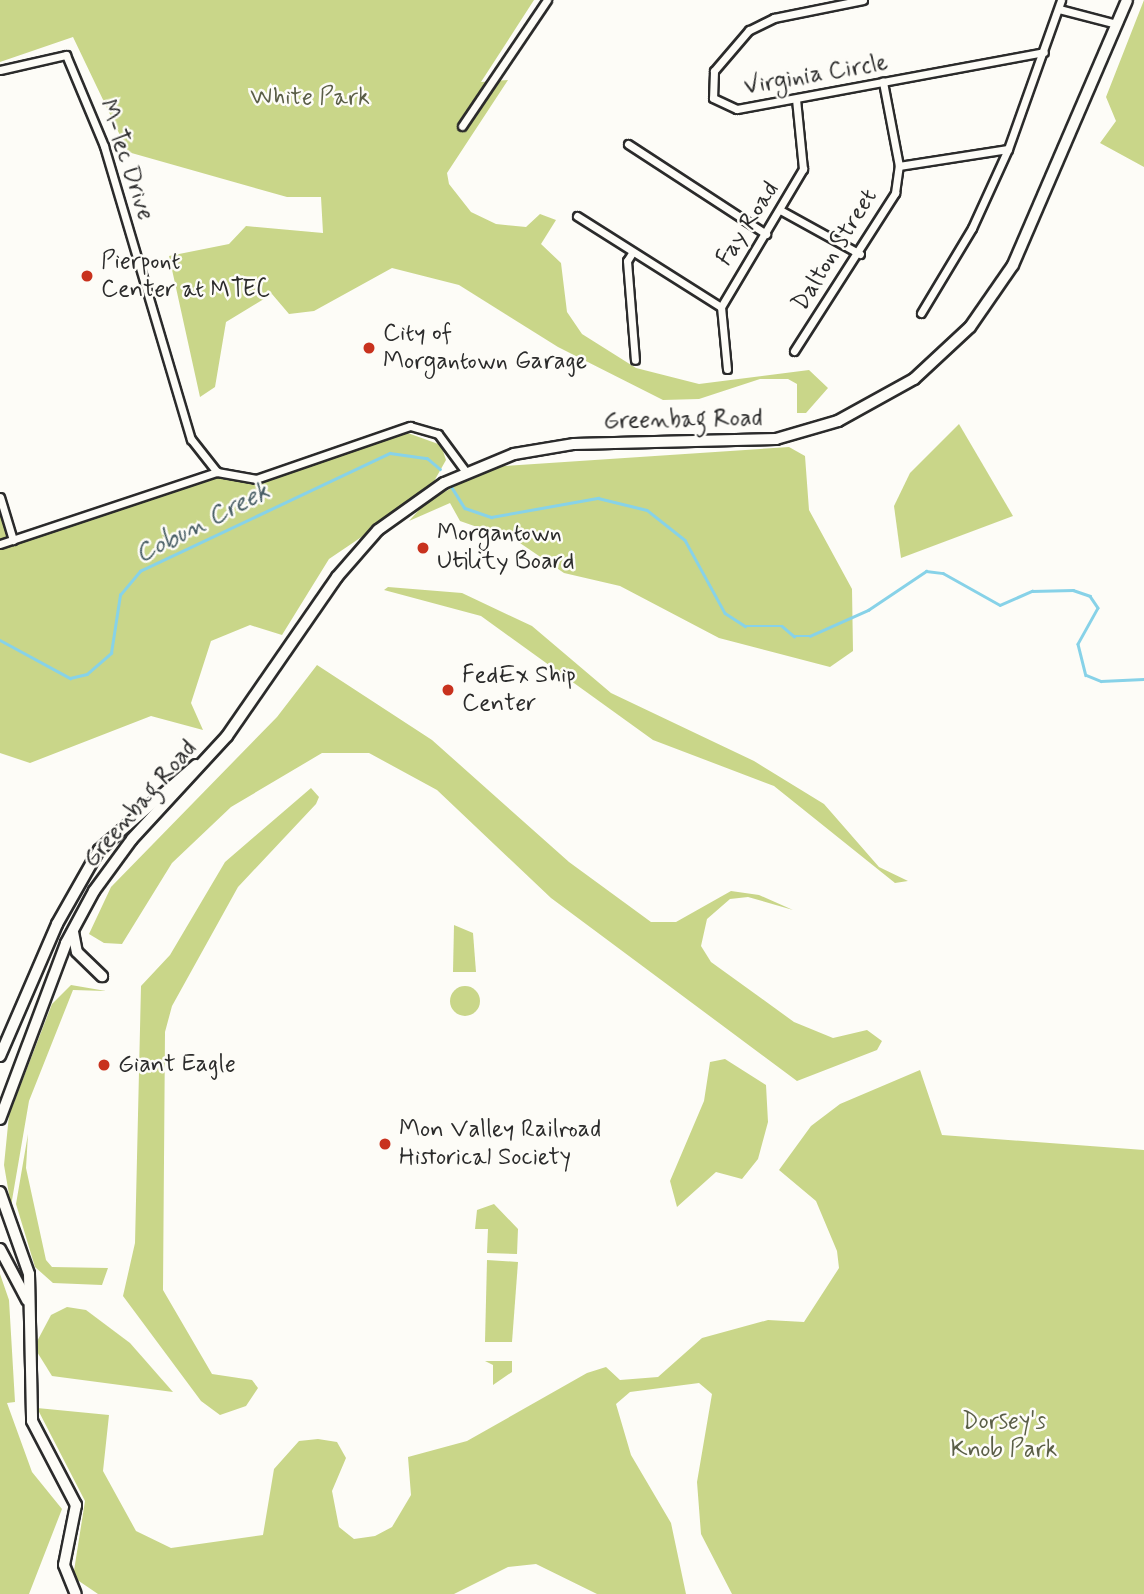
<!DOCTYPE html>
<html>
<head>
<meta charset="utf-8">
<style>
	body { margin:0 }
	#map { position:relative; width:1144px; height:1594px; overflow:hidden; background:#fdfcf7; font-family:Mynerve,sans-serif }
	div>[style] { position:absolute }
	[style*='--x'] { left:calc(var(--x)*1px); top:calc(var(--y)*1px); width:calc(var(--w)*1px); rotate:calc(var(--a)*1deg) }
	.green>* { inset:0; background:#c9d689 }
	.round { border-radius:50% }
	.stream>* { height:2.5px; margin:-1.25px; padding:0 1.25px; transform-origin:1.25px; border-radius:1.25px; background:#87d2e8 }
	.roads { filter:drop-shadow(2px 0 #2b2b2b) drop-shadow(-2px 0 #2b2b2b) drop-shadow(0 2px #2b2b2b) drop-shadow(0 -2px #2b2b2b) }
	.minor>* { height:7px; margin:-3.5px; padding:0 3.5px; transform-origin:3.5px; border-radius:3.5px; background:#fdfcf7 }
	.secondary>* { height:10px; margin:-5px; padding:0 5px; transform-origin:5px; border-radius:5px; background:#fdfcf7 }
	.dots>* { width:19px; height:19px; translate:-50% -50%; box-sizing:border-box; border:4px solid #fdfcf7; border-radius:50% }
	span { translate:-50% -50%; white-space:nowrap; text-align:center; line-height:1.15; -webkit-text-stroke:5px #fdfcf7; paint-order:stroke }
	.street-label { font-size:24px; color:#2b2b2b }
	.park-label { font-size:24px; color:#5a5e47 }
	.poi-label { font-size:24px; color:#2b2b2b }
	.left { translate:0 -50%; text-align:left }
	.water-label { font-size:26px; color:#475d64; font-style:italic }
</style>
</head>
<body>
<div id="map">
	<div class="green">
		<div style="clip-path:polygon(0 0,534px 0,481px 82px,508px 80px,447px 173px,449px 184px,471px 212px,496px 224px,526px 227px,540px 214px,556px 220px,541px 244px,561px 263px,567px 312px,582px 334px,636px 368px,699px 384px,809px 370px,828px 388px,806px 413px,797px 413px,797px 384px,788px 379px,760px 379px,699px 399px,663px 400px,558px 347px,459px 285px,392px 268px,314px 311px,289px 314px,272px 294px,226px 322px,215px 387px,200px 397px,169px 256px,229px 244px,246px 226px,323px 233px,321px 197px,287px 197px,128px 152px,73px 37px,0 62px)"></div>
		<div style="clip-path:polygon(1144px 0,1144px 167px,1100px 143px,1116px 121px,1106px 97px)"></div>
		<div style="clip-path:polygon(959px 424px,1013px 516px,901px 558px,894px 506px,910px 473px)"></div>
		<div style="clip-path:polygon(405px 432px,441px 445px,446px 460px,428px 492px,329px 559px,282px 635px,250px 625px,211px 641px,191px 703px,203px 730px,151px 716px,30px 763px,0 753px,0 497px,13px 539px,217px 472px,243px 478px,268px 474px)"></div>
		<div style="clip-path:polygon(789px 447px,805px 456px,809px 510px,852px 589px,853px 651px,830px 667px,719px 638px,620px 586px,564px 573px,517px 541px,460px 521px,450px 503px,409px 521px,426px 502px,490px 467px)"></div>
		<div style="clip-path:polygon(388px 587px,462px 593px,532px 626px,611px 693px,754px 761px,824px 804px,879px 867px,908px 881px,895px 883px,774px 786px,653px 740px,481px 616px,384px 590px)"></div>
		<div style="clip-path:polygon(317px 665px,432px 740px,569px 862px,651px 922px,676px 922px,731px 891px,759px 895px,793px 910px,748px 897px,730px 899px,707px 919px,701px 946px,711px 962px,794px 1022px,833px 1038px,867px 1030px,882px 1041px,877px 1050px,797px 1081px,551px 898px,437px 790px,369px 753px,322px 753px,231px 807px,172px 863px,122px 944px,104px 943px,89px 934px,111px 887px,277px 717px)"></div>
		<div style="clip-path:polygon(311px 788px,319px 797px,316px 804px,238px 887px,172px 1006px,165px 1032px,163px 1290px,212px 1374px,252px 1380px,258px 1388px,246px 1406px,220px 1415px,201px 1401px,123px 1296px,135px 1243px,141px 986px,170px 955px,225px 862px)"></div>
		<div style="clip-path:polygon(454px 925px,473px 933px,476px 972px,453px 972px)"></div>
		<div style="clip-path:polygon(71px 985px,106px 991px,73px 990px,29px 1101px,11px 1206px,4px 1165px,9px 1115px,52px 1004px)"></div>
		<div class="round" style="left:450px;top:986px;width:30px;height:30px"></div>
		<div style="clip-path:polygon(725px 1059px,766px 1085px,768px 1122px,758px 1159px,742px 1179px,716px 1172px,677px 1207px,670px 1181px,704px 1101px,710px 1062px)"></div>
		<div style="clip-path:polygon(920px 1070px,942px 1135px,1144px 1150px,1144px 1594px,732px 1594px,701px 1534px,697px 1482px,712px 1394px,699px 1383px,630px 1392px,616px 1404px,631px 1455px,671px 1523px,686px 1594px,597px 1594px,536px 1564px,508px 1567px,454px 1594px,98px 1594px,73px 1577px,85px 1501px,37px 1408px,109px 1415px,103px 1471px,136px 1531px,171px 1548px,263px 1535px,274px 1469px,299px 1441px,318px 1439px,337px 1442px,346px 1458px,332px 1491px,339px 1527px,354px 1539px,375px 1536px,392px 1527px,411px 1495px,408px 1457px,467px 1441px,587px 1373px,606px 1367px,620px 1380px,658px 1377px,702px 1338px,768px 1320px,804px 1322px,839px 1268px,837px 1251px,816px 1201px,779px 1170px,811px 1126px,840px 1104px)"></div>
		<div style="clip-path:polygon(28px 1134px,26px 1168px,46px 1260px,52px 1267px,108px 1268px,102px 1285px,53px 1283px,35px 1267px,16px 1204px)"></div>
		<div style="clip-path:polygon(494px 1204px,518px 1229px,517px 1254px,487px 1253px,488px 1229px,475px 1229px,477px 1210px)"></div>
		<div style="clip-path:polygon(487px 1260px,518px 1262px,512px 1342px,485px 1342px)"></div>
		<div style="clip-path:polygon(0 1274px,9px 1300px,15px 1402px,7px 1403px,32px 1472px,62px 1509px,29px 1594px,0 1594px)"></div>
		<div style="clip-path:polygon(67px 1307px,86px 1310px,130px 1343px,173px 1392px,52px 1376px,34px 1347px,51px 1315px)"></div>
		<div style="clip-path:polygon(485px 1361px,512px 1361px,512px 1372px,493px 1385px,493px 1365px)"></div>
	</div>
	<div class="stream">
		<div style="--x:451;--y:486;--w:26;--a:58"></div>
		<div style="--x:465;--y:508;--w:28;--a:19"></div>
		<div style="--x:491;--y:517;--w:109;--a:-10.1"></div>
		<div style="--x:598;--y:498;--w:50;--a:13.8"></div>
		<div style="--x:647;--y:510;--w:48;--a:38.3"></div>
		<div style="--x:685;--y:540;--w:83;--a:61.3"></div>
		<div style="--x:725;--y:613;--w:24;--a:33"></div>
		<div style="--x:745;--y:626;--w:37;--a:0"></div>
		<div style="--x:782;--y:626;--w:16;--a:40"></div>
		<div style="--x:794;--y:636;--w:16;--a:0"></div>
		<div style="--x:810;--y:636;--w:64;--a:-24.1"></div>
		<div style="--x:868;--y:610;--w:70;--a:-33.9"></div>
		<div style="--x:926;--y:571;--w:17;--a:7"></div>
		<div style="--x:943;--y:573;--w:65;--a:29.3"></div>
		<div style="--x:1000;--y:605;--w:35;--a:-24"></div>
		<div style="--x:1032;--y:591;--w:41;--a:-1.4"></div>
		<div style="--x:1073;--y:590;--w:18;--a:19"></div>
		<div style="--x:1090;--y:596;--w:14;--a:56"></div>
		<div style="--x:1098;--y:608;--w:41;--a:119.1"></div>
		<div style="--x:1078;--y:644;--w:32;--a:76"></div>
		<div style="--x:1086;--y:675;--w:16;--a:22"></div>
		<div style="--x:1101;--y:681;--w:43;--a:-2.7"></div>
		<div style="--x:0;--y:640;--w:80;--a:28.5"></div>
		<div style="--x:70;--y:678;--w:17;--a:-13"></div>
		<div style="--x:87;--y:674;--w:32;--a:-41"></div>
		<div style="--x:111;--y:653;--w:59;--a:-81.2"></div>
		<div style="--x:120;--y:595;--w:31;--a:-50"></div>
		<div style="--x:140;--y:571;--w:276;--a:-25.3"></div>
		<div style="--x:390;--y:453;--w:37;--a:8"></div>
		<div style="--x:427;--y:458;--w:17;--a:40"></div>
	</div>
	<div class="roads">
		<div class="minor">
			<div style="--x:863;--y:0;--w:91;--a:168.6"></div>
			<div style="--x:774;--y:18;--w:28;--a:154"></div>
			<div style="--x:749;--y:30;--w:54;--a:130.5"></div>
			<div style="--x:714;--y:71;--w:27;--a:92"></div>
			<div style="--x:713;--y:98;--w:26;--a:25"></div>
			<div style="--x:737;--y:109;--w:312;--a:-10.5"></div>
			<div style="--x:1059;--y:9;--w:59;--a:14.7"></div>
			<div style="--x:0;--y:70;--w:68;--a:-12.8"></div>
			<div style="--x:66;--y:55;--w:99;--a:67.3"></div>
			<div style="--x:104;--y:146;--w:306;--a:73.5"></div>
			<div style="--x:191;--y:439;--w:42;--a:51.8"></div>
			<div style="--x:217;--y:472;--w:40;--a:10"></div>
			<div style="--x:256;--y:479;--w:163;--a:-19"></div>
			<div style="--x:410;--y:426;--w:29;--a:16"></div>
			<div style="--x:438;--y:434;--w:47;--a:53.6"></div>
			<div style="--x:462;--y:126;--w:152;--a:-56"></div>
			<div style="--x:628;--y:144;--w:165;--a:33.1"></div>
			<div style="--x:899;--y:166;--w:110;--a:-8.9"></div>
			<div style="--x:782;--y:211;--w:89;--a:28.9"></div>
			<div style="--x:577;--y:216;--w:170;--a:32.3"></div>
			<div style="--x:632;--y:253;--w:9;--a:122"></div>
			<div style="--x:627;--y:261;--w:99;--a:85.4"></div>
			<div style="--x:921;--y:313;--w:99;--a:-59"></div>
			<div style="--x:972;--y:228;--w:87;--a:-65.5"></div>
			<div style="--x:1008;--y:149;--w:158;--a:-70.4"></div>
			<div style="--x:794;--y:351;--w:188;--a:-57.4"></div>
			<div style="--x:895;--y:193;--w:27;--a:-82"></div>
			<div style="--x:899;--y:166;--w:86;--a:-100.8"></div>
			<div style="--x:727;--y:369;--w:62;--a:-95.5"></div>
			<div style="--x:721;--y:307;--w:161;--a:-59.3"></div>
			<div style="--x:803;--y:169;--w:70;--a:-95.7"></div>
			<div style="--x:0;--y:497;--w:45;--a:73.2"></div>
			<div style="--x:0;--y:544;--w:229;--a:-18.4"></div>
		</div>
		<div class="secondary">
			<div style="--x:73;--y:932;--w:20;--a:79"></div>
			<div style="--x:77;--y:952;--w:35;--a:44"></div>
			<div style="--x:0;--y:1056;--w:144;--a:-66.6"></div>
			<div style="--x:57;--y:924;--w:85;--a:-60.4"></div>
			<div style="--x:99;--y:850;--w:129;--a:-41.2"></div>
			<div style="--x:0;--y:1119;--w:188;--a:-69.4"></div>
			<div style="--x:66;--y:943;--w:59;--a:-61.7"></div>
			<div style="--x:94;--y:891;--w:64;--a:-53.8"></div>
			<div style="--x:132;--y:839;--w:140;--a:-47.3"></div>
			<div style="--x:227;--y:736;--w:193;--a:-55.3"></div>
			<div style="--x:337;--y:577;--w:62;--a:-48.9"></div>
			<div style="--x:378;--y:530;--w:81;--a:-35.5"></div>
			<div style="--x:444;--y:483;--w:76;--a:-22.5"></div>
			<div style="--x:514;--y:454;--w:61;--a:-9.5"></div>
			<div style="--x:574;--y:444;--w:202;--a:-1.4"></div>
			<div style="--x:776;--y:439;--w:65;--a:-16.2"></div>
			<div style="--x:838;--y:421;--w:87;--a:-28.9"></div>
			<div style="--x:914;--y:379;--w:76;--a:-42.9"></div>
			<div style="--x:970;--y:327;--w:75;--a:-55.3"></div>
			<div style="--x:1013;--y:265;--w:288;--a:-66.7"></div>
			<div style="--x:0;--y:1192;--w:87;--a:70.5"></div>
			<div style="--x:29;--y:1274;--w:147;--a:88.8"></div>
			<div style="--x:32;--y:1421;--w:95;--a:62.4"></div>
			<div style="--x:76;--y:1505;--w:61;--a:101.3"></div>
			<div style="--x:64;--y:1565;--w:31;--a:68"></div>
			<div style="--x:0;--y:1249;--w:58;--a:62.1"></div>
		</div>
	</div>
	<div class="dots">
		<div style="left:87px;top:276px;background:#c8321e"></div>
		<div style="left:369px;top:348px;background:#c8321e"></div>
		<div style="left:423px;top:548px;background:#c8321e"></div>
		<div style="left:448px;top:690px;background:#c8321e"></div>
		<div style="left:104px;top:1065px;background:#c8321e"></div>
		<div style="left:385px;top:1144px;background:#c8321e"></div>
	</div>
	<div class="street-label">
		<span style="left:816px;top:75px;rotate:-10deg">Virginia Circle</span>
		<span style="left:126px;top:160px;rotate:71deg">M-Tec Drive</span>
		<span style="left:748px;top:224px;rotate:-57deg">Fay Road</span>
		<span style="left:835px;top:250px;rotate:-58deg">Dalton Street</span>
		<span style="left:683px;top:420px;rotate:-1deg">Greenbag Road</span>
		<span style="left:140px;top:804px;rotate:-49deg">Greenbag Road</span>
	</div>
	<div class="park-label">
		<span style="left:310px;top:98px">White Park</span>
		<span style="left:1004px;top:1436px">Dorsey's<br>Knob Park</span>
	</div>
	<div class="poi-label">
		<span class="left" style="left:101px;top:276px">Pierpont<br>Center at MTEC</span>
		<span class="left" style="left:383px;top:348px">City of<br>Morgantown Garage</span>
		<span class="left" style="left:437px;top:548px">Morgantown<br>Utility Board</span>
		<span class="left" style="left:462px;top:690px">FedEx Ship<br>Center</span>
		<span class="left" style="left:118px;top:1065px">Giant Eagle</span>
		<span class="left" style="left:399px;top:1144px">Mon Valley Railroad<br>Historical Society</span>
	</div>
	<div class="water-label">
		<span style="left:203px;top:524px;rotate:-27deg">Cobun Creek</span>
	</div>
</div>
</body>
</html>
